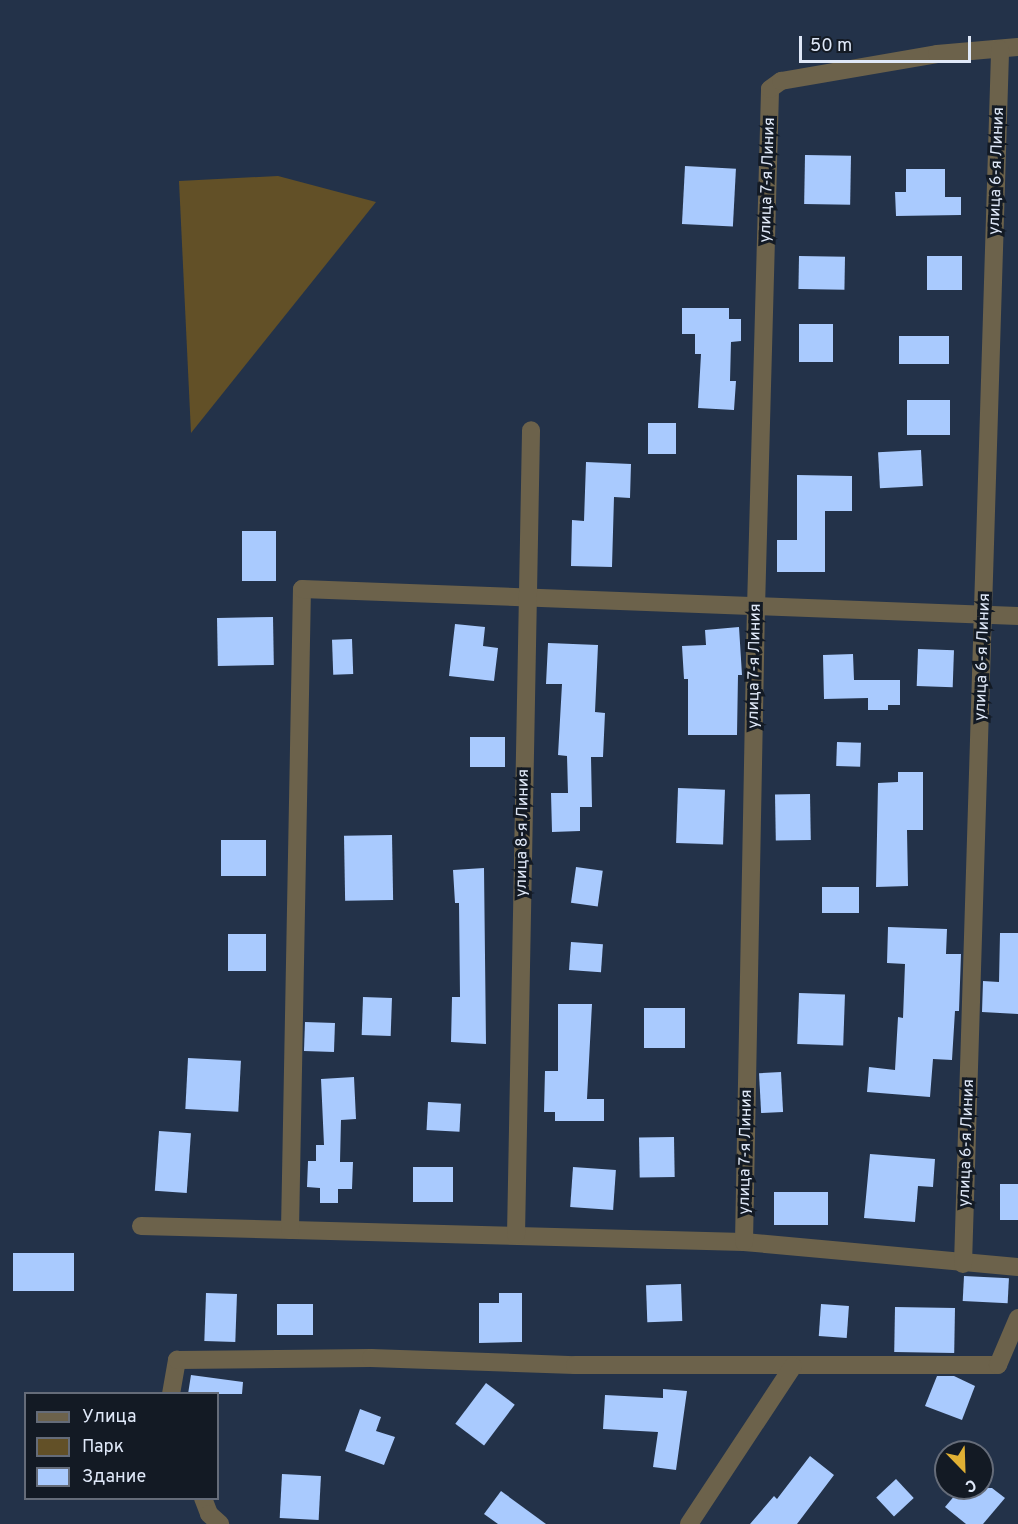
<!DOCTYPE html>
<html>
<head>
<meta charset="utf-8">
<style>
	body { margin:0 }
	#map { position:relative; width:1018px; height:1524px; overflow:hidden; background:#233249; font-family:Overpass,sans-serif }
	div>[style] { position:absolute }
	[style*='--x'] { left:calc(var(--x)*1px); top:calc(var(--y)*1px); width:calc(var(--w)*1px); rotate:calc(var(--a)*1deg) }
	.green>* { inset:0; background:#625027 }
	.building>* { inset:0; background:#a9cafe; transform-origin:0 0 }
	.street>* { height:18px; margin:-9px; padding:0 9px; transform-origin:9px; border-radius:9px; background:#6c624b }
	span { translate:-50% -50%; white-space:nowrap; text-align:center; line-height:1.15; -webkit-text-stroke:6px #131a24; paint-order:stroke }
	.street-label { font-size:16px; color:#dfe8f8 }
	.legend { position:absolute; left:24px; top:1392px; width:195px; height:108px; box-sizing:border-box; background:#131a24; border:2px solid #656c79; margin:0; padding:8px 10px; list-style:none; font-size:18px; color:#dfe8f8 }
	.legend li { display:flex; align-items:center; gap:12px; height:30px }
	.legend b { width:30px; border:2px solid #656c79 }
	.north { position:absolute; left:934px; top:1440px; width:60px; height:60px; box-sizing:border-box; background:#131a24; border:2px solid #656c79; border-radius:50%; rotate:157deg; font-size:16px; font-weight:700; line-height:24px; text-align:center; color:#dfe8f8 }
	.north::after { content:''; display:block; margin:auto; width:21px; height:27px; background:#e0b034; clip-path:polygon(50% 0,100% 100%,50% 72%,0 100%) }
	.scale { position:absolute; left:799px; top:36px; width:172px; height:27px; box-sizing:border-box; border:3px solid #dfe8f8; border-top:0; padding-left:8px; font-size:18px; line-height:21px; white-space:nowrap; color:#dfe8f8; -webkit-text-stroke:4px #131a24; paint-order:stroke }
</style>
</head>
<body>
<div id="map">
	<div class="green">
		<div style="clip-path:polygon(278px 176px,376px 202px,191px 433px,179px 181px)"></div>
	</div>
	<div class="building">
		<div style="left:805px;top:155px;width:46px;height:49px;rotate:1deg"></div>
		<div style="left:685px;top:166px;width:51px;height:58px;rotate:3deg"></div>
		<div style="clip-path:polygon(906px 169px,945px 169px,945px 197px,961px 197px,961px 215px,896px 216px,895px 192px,906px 192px)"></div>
		<div style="left:799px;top:256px;width:46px;height:33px;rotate:1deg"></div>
		<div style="left:927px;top:256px;width:35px;height:34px"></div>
		<div style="clip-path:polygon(682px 308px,729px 308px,729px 319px,741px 319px,741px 341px,731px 342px,730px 381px,736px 381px,734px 410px,698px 408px,701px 354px,695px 354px,695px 334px,682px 334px)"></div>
		<div style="left:799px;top:324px;width:34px;height:38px"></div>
		<div style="left:899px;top:336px;width:50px;height:28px"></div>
		<div style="left:950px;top:400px;width:35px;height:43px;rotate:90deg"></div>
		<div style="left:676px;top:423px;width:31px;height:28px;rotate:90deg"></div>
		<div style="left:921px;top:450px;width:36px;height:43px;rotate:87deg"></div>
		<div style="clip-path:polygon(586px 462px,631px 464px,630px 498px,614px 497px,612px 567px,571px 566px,572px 520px,584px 521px)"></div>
		<div style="clip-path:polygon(797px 475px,852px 476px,852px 511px,825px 511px,825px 572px,777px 572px,777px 540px,797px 540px)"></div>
		<div style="left:242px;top:531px;width:34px;height:50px"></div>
		<div style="left:273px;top:617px;width:48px;height:56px;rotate:89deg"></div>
		<div style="clip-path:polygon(455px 624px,485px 627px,483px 646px,498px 648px,494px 681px,449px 676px)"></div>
		<div style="clip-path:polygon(739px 627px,742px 675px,738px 675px,737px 735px,688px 735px,688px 679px,684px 679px,682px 646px,706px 645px,705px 630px)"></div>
		<div style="left:352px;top:639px;width:35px;height:20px;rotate:88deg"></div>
		<div style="clip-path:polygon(548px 643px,598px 645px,595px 712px,605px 713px,603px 757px,591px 757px,592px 807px,580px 807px,580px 831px,552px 832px,551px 793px,568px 793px,567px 756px,558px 755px,562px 684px,546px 684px)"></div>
		<div style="left:918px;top:649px;width:36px;height:37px;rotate:2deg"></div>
		<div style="clip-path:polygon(853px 654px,854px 680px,900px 680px,900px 705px,888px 705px,888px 710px,868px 710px,868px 698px,824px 699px,823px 655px)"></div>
		<div style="left:470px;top:737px;width:35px;height:30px"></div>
		<div style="left:837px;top:742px;width:24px;height:24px;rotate:2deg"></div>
		<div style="clip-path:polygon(898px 772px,923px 772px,923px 830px,907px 830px,908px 886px,876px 887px,878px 783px,898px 782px)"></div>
		<div style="left:678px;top:788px;width:47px;height:55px;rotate:2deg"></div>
		<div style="left:810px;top:794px;width:46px;height:35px;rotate:89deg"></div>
		<div style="left:392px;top:835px;width:65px;height:48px;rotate:89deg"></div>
		<div style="left:221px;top:840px;width:45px;height:36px"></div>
		<div style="left:576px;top:867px;width:27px;height:36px;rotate:8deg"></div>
		<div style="clip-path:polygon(484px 868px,486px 1044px,451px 1042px,452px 997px,460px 997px,459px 903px,455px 903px,453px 870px)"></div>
		<div style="left:859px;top:887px;width:26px;height:37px;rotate:90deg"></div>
		<div style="clip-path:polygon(888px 927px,947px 929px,946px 954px,961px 954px,959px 1011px,955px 1011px,952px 1060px,933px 1059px,930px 1097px,867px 1092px,869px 1067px,895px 1070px,898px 1017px,903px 1018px,905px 964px,887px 963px)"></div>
		<div style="clip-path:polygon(1000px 933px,1018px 933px,1018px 1014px,982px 1012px,983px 981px,999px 982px)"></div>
		<div style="left:228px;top:934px;width:38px;height:37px"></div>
		<div style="left:571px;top:942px;width:32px;height:28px;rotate:4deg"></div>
		<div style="left:799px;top:993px;width:46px;height:51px;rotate:2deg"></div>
		<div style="left:363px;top:997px;width:29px;height:38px;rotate:2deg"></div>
		<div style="clip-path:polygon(558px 1004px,592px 1004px,587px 1099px,604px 1099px,604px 1121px,555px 1121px,555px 1112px,544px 1112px,545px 1071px,558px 1071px)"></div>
		<div style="left:644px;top:1008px;width:41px;height:40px"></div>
		<div style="left:305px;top:1022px;width:30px;height:29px;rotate:2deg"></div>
		<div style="left:188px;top:1058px;width:53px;height:51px;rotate:3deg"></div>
		<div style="left:781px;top:1072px;width:40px;height:22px;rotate:87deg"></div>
		<div style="clip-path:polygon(354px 1077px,356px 1119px,341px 1120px,340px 1162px,353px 1162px,352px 1189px,338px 1189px,338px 1203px,320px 1203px,320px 1188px,307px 1187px,308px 1161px,316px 1161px,316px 1145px,324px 1145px,321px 1079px)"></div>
		<div style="left:428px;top:1102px;width:33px;height:28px;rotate:3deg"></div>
		<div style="left:159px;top:1131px;width:32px;height:60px;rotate:4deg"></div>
		<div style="left:674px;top:1137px;width:40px;height:35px;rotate:89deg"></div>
		<div style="clip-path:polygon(870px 1154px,935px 1159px,933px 1187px,918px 1186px,915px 1222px,864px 1218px)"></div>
		<div style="left:413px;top:1167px;width:40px;height:35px"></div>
		<div style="left:573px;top:1167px;width:43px;height:40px;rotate:4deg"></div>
		<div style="left:1000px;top:1184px;width:18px;height:36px"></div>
		<div style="left:774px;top:1192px;width:54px;height:33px"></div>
		<div style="left:74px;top:1253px;width:38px;height:61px;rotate:90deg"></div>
		<div style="left:964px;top:1276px;width:45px;height:25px;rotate:3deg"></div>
		<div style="left:681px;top:1284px;width:37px;height:35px;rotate:88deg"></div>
		<div style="left:206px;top:1293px;width:31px;height:48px;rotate:2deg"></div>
		<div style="clip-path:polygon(499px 1293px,522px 1293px,522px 1342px,479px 1343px,479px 1303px,499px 1303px)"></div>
		<div style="left:277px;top:1304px;width:36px;height:31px"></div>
		<div style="left:821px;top:1304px;width:28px;height:32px;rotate:4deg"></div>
		<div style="left:895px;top:1307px;width:60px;height:45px;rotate:1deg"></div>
		<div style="clip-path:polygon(191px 1375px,243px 1382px,242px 1394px,188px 1394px)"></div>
		<div style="clip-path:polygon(937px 1376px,954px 1376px,975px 1386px,962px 1420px,925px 1406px)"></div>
		<div style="left:486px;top:1383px;width:36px;height:51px;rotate:37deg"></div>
		<div style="clip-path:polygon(663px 1389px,687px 1391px,676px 1470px,653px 1467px,658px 1432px,603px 1429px,605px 1395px,663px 1398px)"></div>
		<div style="clip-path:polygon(360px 1409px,381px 1417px,376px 1431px,395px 1437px,384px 1465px,345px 1451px)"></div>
		<div style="clip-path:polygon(810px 1456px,834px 1475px,797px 1524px,750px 1524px,774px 1496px,777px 1499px)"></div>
		<div style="left:282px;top:1474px;width:39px;height:44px;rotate:3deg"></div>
		<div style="left:896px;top:1479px;width:26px;height:27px;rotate:47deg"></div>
		<div style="clip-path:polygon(961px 1488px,992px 1488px,1005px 1498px,983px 1524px,966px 1524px,945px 1507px)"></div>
		<div style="clip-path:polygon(501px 1491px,546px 1524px,498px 1524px,484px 1514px)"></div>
	</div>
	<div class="street">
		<div style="--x:141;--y:1226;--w:603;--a:1.52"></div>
		<div style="--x:744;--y:1242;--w:275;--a:5.2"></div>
		<div style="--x:290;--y:1230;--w:641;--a:-88.93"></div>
		<div style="--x:302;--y:589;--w:717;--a:2.16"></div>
		<div style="--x:516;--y:1235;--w:805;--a:-88.93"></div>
		<div style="--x:744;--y:1242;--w:634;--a:-88.92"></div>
		<div style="--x:756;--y:608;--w:519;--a:-88.45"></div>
		<div style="--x:770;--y:89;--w:14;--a:-36"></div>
		<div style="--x:781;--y:81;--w:158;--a:-9.8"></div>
		<div style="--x:937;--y:54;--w:81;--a:-4.9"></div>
		<div style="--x:963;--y:1264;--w:1215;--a:-88.25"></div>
		<div style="--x:171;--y:1394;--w:35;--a:-80"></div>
		<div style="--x:177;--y:1360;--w:194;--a:-0.6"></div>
		<div style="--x:371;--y:1358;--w:204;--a:2"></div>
		<div style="--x:575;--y:1365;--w:423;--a:0"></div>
		<div style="--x:998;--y:1365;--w:51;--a:-66.9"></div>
		<div style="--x:203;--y:1498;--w:17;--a:69"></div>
		<div style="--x:209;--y:1514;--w:15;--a:42"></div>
		<div style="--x:689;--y:1524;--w:189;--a:-56.6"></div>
	</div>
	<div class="street-label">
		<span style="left:997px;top:171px;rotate:-88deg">улица 6-я Линия</span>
		<span style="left:768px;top:180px;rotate:-88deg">улица 7-я Линия</span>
		<span style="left:983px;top:657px;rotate:-88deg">улица 6-я Линия</span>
		<span style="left:755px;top:666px;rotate:-89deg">улица 7-я Линия</span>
		<span style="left:523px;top:833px;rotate:-89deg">улица 8-я Линия</span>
		<span style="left:967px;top:1143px;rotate:-88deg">улица 6-я Линия</span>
		<span style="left:746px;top:1152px;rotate:-89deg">улица 7-я Линия</span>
	</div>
	<ul class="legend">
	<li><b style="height:8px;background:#6c624b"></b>Улица</li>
	<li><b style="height:16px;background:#625027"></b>Парк</li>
	<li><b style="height:16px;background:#a9cafe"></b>Здание</li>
	</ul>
	<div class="north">С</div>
	<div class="scale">50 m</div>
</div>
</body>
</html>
